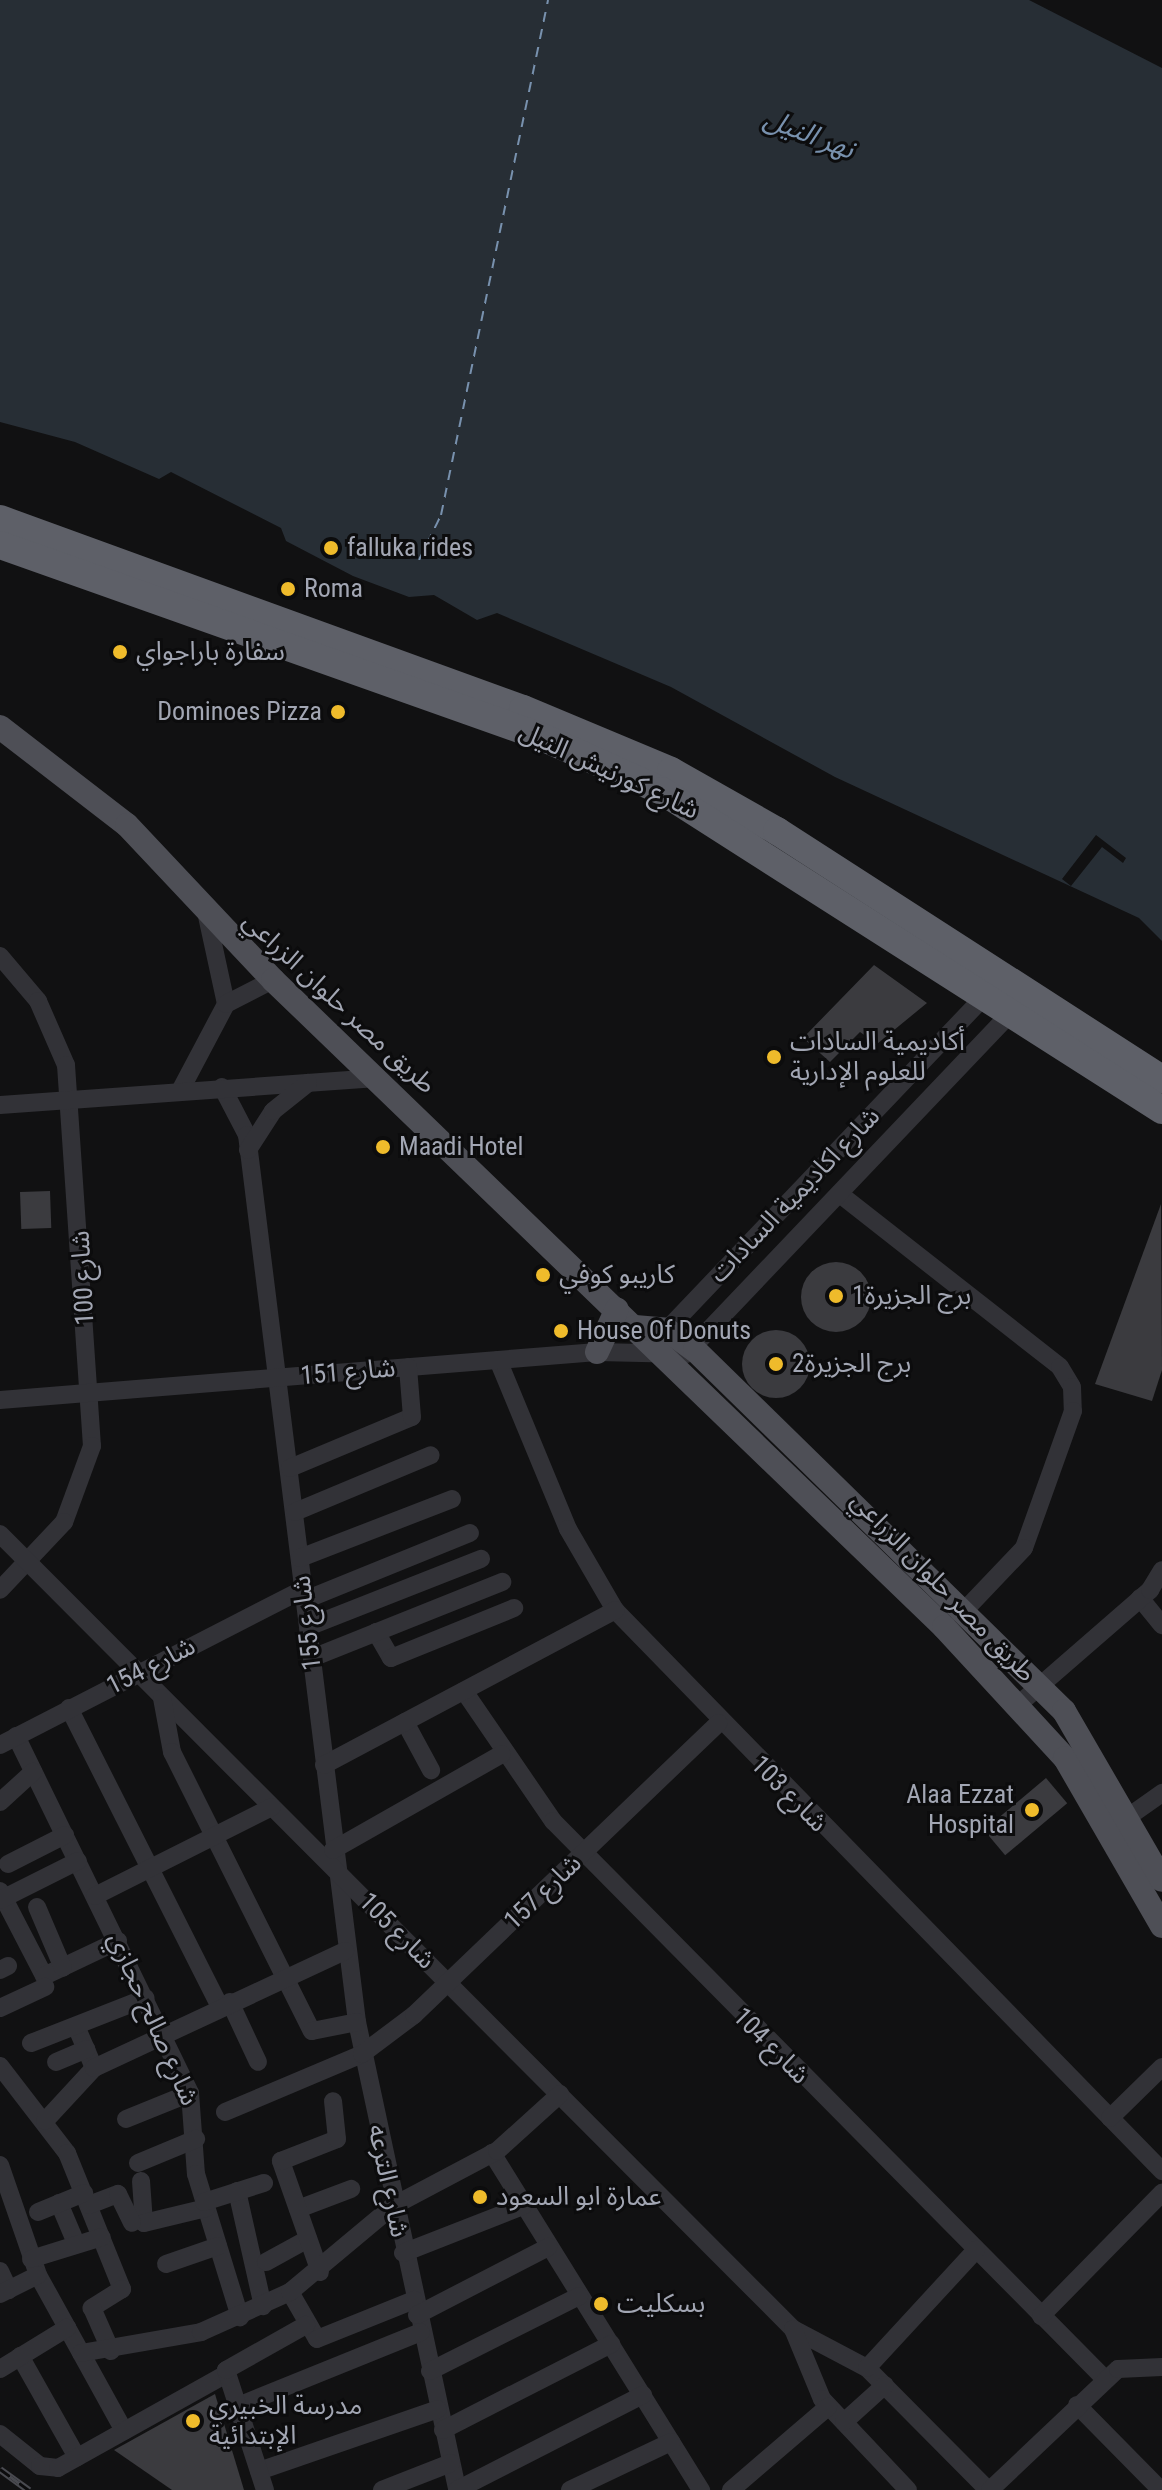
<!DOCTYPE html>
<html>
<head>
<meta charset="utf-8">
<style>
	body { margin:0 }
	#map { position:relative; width:1162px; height:2490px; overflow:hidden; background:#111112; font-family:"Roboto Condensed","Noto Sans Arabic",sans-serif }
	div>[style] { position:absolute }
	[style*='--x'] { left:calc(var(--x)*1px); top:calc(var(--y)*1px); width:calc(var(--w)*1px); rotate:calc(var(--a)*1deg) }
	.water>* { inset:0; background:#272e35 }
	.pier>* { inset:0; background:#111112 }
	.ferry>* { height:2px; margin-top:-1px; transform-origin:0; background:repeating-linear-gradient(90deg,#7891ae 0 10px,transparent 0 18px) }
	.building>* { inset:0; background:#3b3b3f; transform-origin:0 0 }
	.round { border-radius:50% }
	.minor>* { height:18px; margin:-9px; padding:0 9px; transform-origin:9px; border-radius:9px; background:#323237 }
	.major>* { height:24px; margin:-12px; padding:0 12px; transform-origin:12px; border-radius:12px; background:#4e4f56 }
	.highway>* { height:28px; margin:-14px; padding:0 14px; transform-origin:14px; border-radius:14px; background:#5e6068 }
	.rail>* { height:7px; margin-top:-3.5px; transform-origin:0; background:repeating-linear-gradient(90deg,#0c0c0d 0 12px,#494a50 0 24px); box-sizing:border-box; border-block:2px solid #494a50 }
	.dots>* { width:22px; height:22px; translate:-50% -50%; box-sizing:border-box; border:4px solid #0c0c0d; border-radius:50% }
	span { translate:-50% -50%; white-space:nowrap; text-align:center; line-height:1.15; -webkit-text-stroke:6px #0c0c0d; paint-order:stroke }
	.poi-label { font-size:26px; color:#a2a6b3 }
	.left { translate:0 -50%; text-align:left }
	.right { translate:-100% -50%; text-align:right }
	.street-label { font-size:26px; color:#a2a6b3 }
	.water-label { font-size:28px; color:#7891ae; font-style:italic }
</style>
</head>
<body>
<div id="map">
	<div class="water">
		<div style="clip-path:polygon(0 0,1029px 0,1162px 68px,1162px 941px,1139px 918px,835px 777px,671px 687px,497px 613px,477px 620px,434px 595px,409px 597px,353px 576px,286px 541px,281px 528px,171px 472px,159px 479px,75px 442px,0 422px)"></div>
	</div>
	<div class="pier">
		<div style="clip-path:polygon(1096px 835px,1126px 858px,1123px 863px,1102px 847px,1071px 886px,1062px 879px)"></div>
	</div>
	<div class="ferry">
		<div style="--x:419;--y:560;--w:50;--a:-63.9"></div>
		<div style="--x:441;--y:515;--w:526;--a:-78.26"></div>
	</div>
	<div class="building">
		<div style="clip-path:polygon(874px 965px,927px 1003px,877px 1044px,860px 1032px,830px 1062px,803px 1038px)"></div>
		<div style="left:50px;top:1191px;width:37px;height:30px;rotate:88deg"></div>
		<div style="clip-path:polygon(1161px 1204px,1162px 1370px,1152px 1401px,1095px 1384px)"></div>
		<div class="round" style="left:801px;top:1262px;width:70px;height:70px"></div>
		<div class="round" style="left:742px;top:1330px;width:68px;height:68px"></div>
		<div style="left:1046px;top:1778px;width:33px;height:81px;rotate:50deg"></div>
		<div style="clip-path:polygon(215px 2394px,244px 2490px,172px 2490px,114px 2450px)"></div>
	</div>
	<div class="minor">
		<div style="--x:207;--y:916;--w:90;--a:77.8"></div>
		<div style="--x:0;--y:956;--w:59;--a:49.8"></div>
		<div style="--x:38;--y:1001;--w:70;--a:66.4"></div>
		<div style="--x:66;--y:1065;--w:382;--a:86.1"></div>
		<div style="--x:92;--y:1446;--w:81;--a:110.2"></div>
		<div style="--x:64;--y:1522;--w:93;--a:133.3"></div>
		<div style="--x:222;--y:1087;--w:54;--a:62.5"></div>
		<div style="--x:247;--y:1135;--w:894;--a:82.93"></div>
		<div style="--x:357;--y:2022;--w:479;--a:77.9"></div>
		<div style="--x:180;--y:1091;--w:98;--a:-62.1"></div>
		<div style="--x:226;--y:1004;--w:53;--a:-27.1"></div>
		<div style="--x:0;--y:1105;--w:378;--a:-4.1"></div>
		<div style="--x:248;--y:1150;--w:46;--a:-57.3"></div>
		<div style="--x:273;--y:1111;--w:45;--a:-38.7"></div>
		<div style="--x:841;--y:1195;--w:278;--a:38.1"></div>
		<div style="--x:1060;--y:1367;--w:23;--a:59"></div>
		<div style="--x:1072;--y:1387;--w:24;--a:88"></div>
		<div style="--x:1073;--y:1411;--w:145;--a:109.7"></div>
		<div style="--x:1024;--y:1548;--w:86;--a:133.6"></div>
		<div style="--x:660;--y:1337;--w:479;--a:-46.4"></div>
		<div style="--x:498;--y:1360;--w:183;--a:67.5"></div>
		<div style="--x:568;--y:1529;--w:94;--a:59.9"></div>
		<div style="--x:615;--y:1610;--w:784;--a:45.72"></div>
		<div style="--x:0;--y:1400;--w:599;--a:-4.6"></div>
		<div style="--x:597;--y:1352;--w:89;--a:1.3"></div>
		<div style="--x:686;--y:1354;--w:480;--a:-46.4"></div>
		<div style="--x:290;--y:1468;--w:132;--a:-22.7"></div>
		<div style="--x:412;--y:1417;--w:50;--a:-94.6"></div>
		<div style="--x:295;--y:1512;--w:147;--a:-22.7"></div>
		<div style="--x:0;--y:1534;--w:1123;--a:45.07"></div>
		<div style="--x:793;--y:2329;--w:84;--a:27.8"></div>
		<div style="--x:867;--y:2368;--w:172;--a:45.2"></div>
		<div style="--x:300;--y:1558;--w:163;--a:-21.2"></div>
		<div style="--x:1140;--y:1598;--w:35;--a:51"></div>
		<div style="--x:305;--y:1600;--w:178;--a:-22.1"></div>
		<div style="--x:308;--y:1627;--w:186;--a:-21.5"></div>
		<div style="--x:376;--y:1632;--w:30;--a:60"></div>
		<div style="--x:391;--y:1658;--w:133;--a:-22.1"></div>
		<div style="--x:312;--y:1658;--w:205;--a:-21.8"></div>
		<div style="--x:464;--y:1691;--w:158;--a:55.6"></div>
		<div style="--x:553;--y:1821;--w:785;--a:45.31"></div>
		<div style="--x:162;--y:1698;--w:55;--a:79.5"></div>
		<div style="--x:172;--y:1752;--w:312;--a:63.4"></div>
		<div style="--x:312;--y:2031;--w:46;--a:-11.3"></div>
		<div style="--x:1019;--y:1704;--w:174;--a:-41"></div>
		<div style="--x:1150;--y:1590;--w:23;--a:-59"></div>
		<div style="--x:69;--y:1708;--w:335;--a:63.2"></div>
		<div style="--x:405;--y:1722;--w:55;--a:61.6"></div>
		<div style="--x:16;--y:1736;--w:397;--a:64"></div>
		<div style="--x:190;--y:2093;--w:81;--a:85.8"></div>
		<div style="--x:196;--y:2174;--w:150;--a:72.9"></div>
		<div style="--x:0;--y:1745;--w:342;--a:-27.2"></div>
		<div style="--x:324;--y:1765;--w:330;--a:-28"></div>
		<div style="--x:0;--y:1802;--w:45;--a:-42.3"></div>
		<div style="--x:1128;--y:1817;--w:42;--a:-35.2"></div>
		<div style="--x:333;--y:1850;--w:194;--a:-29.6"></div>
		<div style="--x:8;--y:1864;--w:64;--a:-27"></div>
		<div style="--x:0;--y:1891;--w:96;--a:62.6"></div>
		<div style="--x:44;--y:1976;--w:82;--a:-25.3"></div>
		<div style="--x:95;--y:1896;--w:198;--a:-26.7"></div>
		<div style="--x:0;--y:1900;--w:87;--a:-26.6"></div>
		<div style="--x:37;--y:1907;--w:66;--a:66.9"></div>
		<div style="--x:0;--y:1970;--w:9;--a:-27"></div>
		<div style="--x:230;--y:2002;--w:66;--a:65"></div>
		<div style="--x:0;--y:2008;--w:50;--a:-25"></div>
		<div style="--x:76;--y:2026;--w:46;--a:66.8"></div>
		<div style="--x:31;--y:2043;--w:123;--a:-21.4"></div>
		<div style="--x:56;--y:2062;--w:33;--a:-23"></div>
		<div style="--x:0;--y:2066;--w:110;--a:52.4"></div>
		<div style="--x:67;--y:2153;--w:147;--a:68"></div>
		<div style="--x:122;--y:2289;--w:36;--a:148"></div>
		<div style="--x:92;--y:2308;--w:47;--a:66.2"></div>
		<div style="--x:225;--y:2112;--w:149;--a:-22.9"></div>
		<div style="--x:362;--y:2054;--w:65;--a:-36.9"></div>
		<div style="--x:414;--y:2015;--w:422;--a:-43.8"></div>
		<div style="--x:1110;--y:2118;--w:73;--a:-44.4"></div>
		<div style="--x:126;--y:2119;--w:69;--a:-22.1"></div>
		<div style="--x:45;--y:2121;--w:72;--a:-47.2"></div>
		<div style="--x:94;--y:2068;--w:277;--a:-25"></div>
		<div style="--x:492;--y:2153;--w:397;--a:58.2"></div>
		<div style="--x:138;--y:2163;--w:63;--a:-22.5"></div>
		<div style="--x:0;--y:2165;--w:116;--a:70.9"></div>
		<div style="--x:38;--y:2275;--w:178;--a:61.1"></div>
		<div style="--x:141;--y:2181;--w:42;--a:85.9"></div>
		<div style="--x:144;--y:2223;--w:64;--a:-13.6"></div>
		<div style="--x:237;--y:2191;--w:118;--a:77.3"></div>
		<div style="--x:204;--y:2202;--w:63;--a:-17.6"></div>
		<div style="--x:59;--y:2203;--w:39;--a:67"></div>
		<div style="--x:89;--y:2205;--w:31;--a:-21"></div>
		<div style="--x:118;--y:2194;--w:32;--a:64"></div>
		<div style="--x:298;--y:2209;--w:57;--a:-20.7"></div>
		<div style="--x:38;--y:2212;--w:50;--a:-22.4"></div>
		<div style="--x:403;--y:2253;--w:129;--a:-21.4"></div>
		<div style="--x:31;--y:2259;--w:74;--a:-17.2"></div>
		<div style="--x:266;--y:2262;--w:48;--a:-28.7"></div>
		<div style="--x:166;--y:2264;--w:55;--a:-19.1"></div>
		<div style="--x:0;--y:2271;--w:21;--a:65"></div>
		<div style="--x:320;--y:2272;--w:118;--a:-109.4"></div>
		<div style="--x:281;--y:2161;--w:60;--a:-21.4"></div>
		<div style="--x:337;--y:2139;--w:38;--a:-96"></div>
		<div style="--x:290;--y:2292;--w:54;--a:60.1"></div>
		<div style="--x:317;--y:2339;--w:105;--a:-21.9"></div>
		<div style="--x:0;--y:2294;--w:42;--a:-26.6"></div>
		<div style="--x:417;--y:2315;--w:148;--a:-27.4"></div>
		<div style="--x:1041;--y:2316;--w:173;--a:-45.5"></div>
		<div style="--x:793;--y:2329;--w:76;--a:67.5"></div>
		<div style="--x:822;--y:2399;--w:125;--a:46.6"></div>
		<div style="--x:81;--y:2353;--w:122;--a:-9.9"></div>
		<div style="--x:201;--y:2332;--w:98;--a:-24.2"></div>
		<div style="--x:290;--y:2292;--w:134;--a:-39.9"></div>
		<div style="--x:393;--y:2206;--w:118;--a:-27.9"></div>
		<div style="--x:497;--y:2151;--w:85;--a:-42.1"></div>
		<div style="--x:20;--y:2356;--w:116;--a:60.6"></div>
		<div style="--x:867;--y:2368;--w:161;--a:-47.3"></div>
		<div style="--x:0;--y:2369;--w:79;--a:-31.5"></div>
		<div style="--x:430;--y:2371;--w:167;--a:-26.7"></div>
		<div style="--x:1077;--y:2405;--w:112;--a:45.4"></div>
		<div style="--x:238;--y:2406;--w:197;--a:-22"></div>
		<div style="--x:844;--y:2422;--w:55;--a:-42.1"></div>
		<div style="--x:443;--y:2430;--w:189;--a:-27.1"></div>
		<div style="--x:0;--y:2434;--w:51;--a:38.7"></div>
		<div style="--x:40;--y:2466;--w:18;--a:6"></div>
		<div style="--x:58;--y:2468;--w:193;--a:-29.2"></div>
		<div style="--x:259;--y:2471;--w:189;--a:-19.1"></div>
		<div style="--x:265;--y:2490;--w:126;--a:-108"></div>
		<div style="--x:226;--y:2370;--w:92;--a:-29.4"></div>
		<div style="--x:382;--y:2490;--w:74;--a:-21.4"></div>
		<div style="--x:457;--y:2490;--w:209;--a:-27.1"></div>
		<div style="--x:570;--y:2490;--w:112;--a:-25.4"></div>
		<div style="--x:731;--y:2490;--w:128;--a:-40.6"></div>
		<div style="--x:990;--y:2490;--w:176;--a:-43.4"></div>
		<div style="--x:1118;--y:2369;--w:44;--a:-2.6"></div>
	</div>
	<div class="major">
		<div style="--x:0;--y:727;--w:160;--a:37.7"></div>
		<div style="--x:127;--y:825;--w:213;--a:46.7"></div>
		<div style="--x:273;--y:980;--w:932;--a:43.96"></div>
		<div style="--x:944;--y:1627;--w:178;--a:47.3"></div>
		<div style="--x:1065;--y:1758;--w:194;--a:60"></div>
		<div style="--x:635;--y:1327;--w:32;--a:5"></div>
		<div style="--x:667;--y:1330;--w:34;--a:36"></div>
		<div style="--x:695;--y:1350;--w:516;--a:44.37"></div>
		<div style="--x:1064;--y:1711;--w:195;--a:59.9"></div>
		<div style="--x:597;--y:1352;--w:47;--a:-65.1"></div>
	</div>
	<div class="highway">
		<div style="--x:0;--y:519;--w:556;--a:19.97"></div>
		<div style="--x:523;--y:709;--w:160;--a:22.7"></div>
		<div style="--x:671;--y:771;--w:122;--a:29.5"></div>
		<div style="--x:777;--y:831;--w:458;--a:32.8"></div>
		<div style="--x:0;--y:545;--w:575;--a:19.51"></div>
		<div style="--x:542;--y:737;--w:132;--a:24.2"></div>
		<div style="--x:662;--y:791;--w:593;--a:32.54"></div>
	</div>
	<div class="rail">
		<div style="--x:0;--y:2469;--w:36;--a:36"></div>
	</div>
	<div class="dots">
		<div style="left:331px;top:548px;background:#efbb2b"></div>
		<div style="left:288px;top:589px;background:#efbb2b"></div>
		<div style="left:120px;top:652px;background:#efbb2b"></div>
		<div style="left:338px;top:712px;background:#efbb2b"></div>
		<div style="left:774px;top:1057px;background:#efbb2b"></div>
		<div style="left:383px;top:1147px;background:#efbb2b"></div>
		<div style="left:543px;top:1275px;background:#efbb2b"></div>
		<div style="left:836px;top:1296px;background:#efbb2b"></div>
		<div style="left:561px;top:1331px;background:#efbb2b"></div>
		<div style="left:776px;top:1364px;background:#efbb2b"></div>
		<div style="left:1032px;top:1810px;background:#efbb2b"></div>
		<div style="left:480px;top:2197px;background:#efbb2b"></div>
		<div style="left:601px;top:2304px;background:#efbb2b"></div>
		<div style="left:193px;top:2421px;background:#efbb2b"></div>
	</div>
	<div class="poi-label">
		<span class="left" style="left:347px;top:548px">falluka rides</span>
		<span class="left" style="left:304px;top:589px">Roma</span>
		<span class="left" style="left:136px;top:652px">سفارة باراجواي</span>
		<span class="right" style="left:322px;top:712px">Dominoes Pizza</span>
		<span class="left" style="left:790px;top:1057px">أكاديمية السادات<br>للعلوم الإدارية</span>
		<span class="left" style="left:399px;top:1147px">Maadi Hotel</span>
		<span class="left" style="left:559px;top:1275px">كاريبو كوفي</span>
		<span class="left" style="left:852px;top:1296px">برج الجزيرة1</span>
		<span class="left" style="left:577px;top:1331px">House Of Donuts</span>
		<span class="left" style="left:792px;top:1364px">برج الجزيرة2</span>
		<span class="right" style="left:1014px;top:1810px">Alaa Ezzat<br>Hospital</span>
		<span class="left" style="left:496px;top:2197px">عمارة ابو السعود</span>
		<span class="left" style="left:617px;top:2304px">بسكليت</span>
		<span class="left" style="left:209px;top:2421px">مدرسة الخبيري<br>الإبتدائية</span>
	</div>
	<div class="street-label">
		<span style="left:609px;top:771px;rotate:25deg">شارع كورنيش النيل</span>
		<span style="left:339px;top:1003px;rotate:43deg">طريق مصر حلوان الزراعي</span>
		<span style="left:795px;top:1195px;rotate:-46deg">شارع اكاديمية السادات</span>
		<span style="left:83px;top:1278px;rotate:-93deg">شارع 100</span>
		<span style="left:348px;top:1372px;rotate:-5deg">شارع 151</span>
		<span style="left:943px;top:1587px;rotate:46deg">طريق مصر حلوان الزراعي</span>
		<span style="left:307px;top:1623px;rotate:-97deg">شارع 155</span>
		<span style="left:151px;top:1666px;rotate:-27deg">شارع 154</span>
		<span style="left:789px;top:1794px;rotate:45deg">شارع 103</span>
		<span style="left:543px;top:1892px;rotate:-44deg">شارع 157</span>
		<span style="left:397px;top:1931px;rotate:45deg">شارع 105</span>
		<span style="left:153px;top:2019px;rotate:66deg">شارع صالح حجازي</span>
		<span style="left:771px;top:2046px;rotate:45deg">شارع 104</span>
		<span style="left:388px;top:2181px;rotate:78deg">شارع الترعه</span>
	</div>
	<div class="water-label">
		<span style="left:809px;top:134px;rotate:21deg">نهر النيل</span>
	</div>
</div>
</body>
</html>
